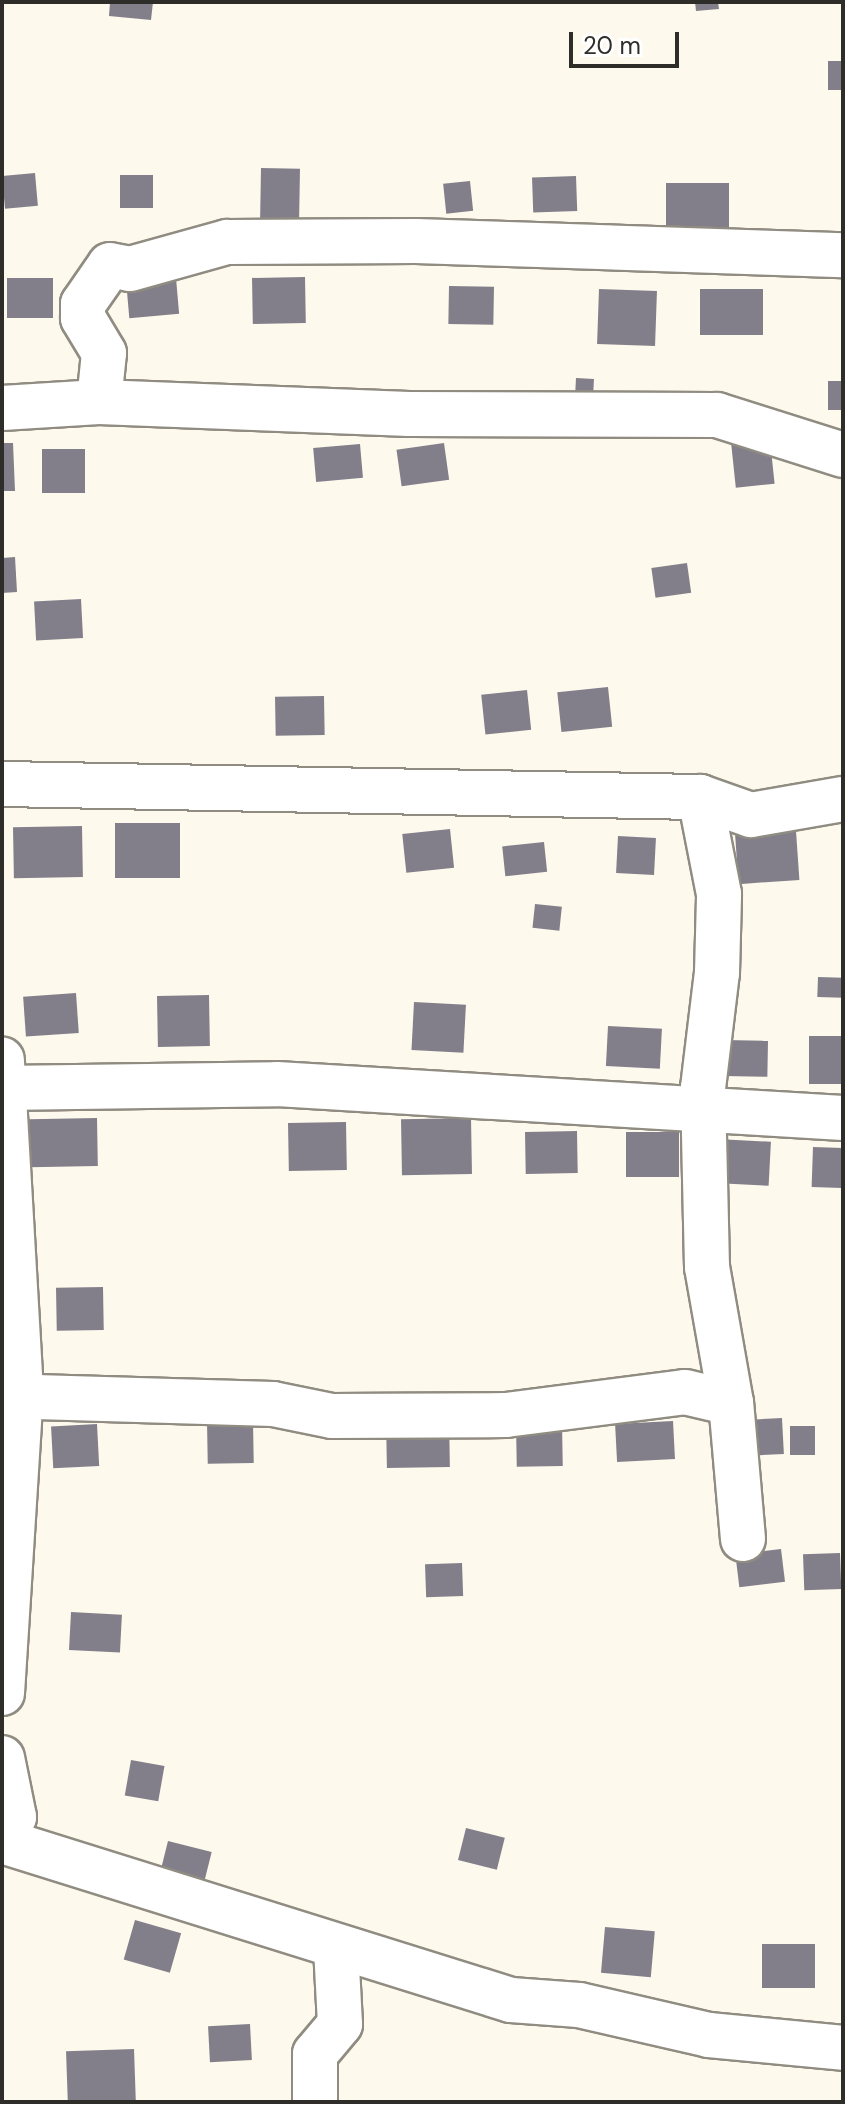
<!DOCTYPE html>
<html>
<head>
<meta charset="utf-8">
<style>
	body { margin:0 }
	#map { position:relative; width:845px; height:2104px; overflow:hidden; background:#fef9ed; font-family:"DM Sans",sans-serif }
	div>[style] { position:absolute }
	[style*='--x'] { left:calc(var(--x)*1px); top:calc(var(--y)*1px); width:calc(var(--w)*1px); rotate:calc(var(--a)*1deg) }
	.building>* { inset:0; background:#827f8b; transform-origin:0 0 }
	.roads { filter:drop-shadow(2px 0 #908c81) drop-shadow(-2px 0 #908c81) drop-shadow(0 2px #908c81) drop-shadow(0 -2px #908c81) }
	.minor>* { height:44px; margin:-22px; padding:0 22px; transform-origin:22px; border-radius:22px; background:#fff }
	span { translate:-50% -50%; white-space:nowrap; text-align:center; line-height:1.15; -webkit-text-stroke:7px #fff; paint-order:stroke }
	.frame { position:absolute; inset:0; border:4px solid #2f2d29; pointer-events:none }
	.scale { position:absolute; left:569px; top:32px; width:110px; height:36px; box-sizing:border-box; border:4px solid #2f2d29; border-top:0; padding-left:10px; font-size:24px; line-height:28px; white-space:nowrap; color:#2f2d29; -webkit-text-stroke:6px #fff; paint-order:stroke }
</style>
</head>
<body>
<div id="map">
	<div class="building">
		<div style="clip-path:polygon(110px 2px,153px 2px,151px 20px,109px 16px)"></div>
		<div style="clip-path:polygon(695px 2px,718px 2px,719px 9px,696px 11px)"></div>
		<div style="left:843px;top:61px;width:29px;height:15px;rotate:90deg"></div>
		<div style="left:261px;top:168px;width:39px;height:50px;rotate:1deg"></div>
		<div style="left:35px;top:173px;width:33px;height:33px;rotate:85deg"></div>
		<div style="left:120px;top:175px;width:33px;height:33px"></div>
		<div style="left:576px;top:176px;width:35px;height:44px;rotate:88deg"></div>
		<div style="left:470px;top:181px;width:30px;height:27px;rotate:84deg"></div>
		<div style="left:666px;top:183px;width:63px;height:46px"></div>
		<div style="left:305px;top:277px;width:46px;height:53px;rotate:89deg"></div>
		<div style="left:7px;top:278px;width:46px;height:40px"></div>
		<div style="left:176px;top:278px;width:36px;height:50px;rotate:85deg"></div>
		<div style="left:449px;top:286px;width:45px;height:38px;rotate:1deg"></div>
		<div style="left:599px;top:289px;width:58px;height:55px;rotate:2deg"></div>
		<div style="left:700px;top:289px;width:63px;height:46px"></div>
		<div style="left:576px;top:378px;width:18px;height:20px;rotate:3deg"></div>
		<div style="left:828px;top:381px;width:15px;height:29px"></div>
		<div style="left:770px;top:440px;width:44px;height:39px;rotate:84deg"></div>
		<div style="clip-path:polygon(2px 443px,13px 443px,15px 491px,2px 491px)"></div>
		<div style="left:444px;top:443px;width:37px;height:48px;rotate:82deg"></div>
		<div style="left:360px;top:444px;width:34px;height:47px;rotate:85deg"></div>
		<div style="left:42px;top:449px;width:43px;height:44px"></div>
		<div style="clip-path:polygon(15px 557px,17px 592px,2px 593px,2px 558px)"></div>
		<div style="left:687px;top:563px;width:30px;height:36px;rotate:82deg"></div>
		<div style="left:81px;top:599px;width:39px;height:47px;rotate:87deg"></div>
		<div style="left:608px;top:687px;width:40px;height:51px;rotate:84deg"></div>
		<div style="left:527px;top:690px;width:40px;height:46px;rotate:84deg"></div>
		<div style="left:324px;top:696px;width:39px;height:49px;rotate:89deg"></div>
		<div style="left:115px;top:823px;width:65px;height:55px"></div>
		<div style="left:82px;top:826px;width:51px;height:69px;rotate:89deg"></div>
		<div style="left:450px;top:829px;width:39px;height:48px;rotate:84deg"></div>
		<div style="left:796px;top:831px;width:49px;height:61px;rotate:86deg"></div>
		<div style="left:618px;top:836px;width:38px;height:37px;rotate:3deg"></div>
		<div style="left:544px;top:842px;width:30px;height:42px;rotate:84deg"></div>
		<div style="left:535px;top:904px;width:27px;height:24px;rotate:6deg"></div>
		<div style="left:818px;top:977px;width:25px;height:20px;rotate:2deg"></div>
		<div style="left:76px;top:993px;width:40px;height:53px;rotate:86deg"></div>
		<div style="left:209px;top:995px;width:51px;height:52px;rotate:89deg"></div>
		<div style="left:414px;top:1002px;width:52px;height:48px;rotate:3deg"></div>
		<div style="left:608px;top:1026px;width:54px;height:40px;rotate:3deg"></div>
		<div style="left:843px;top:1036px;width:48px;height:34px;rotate:90deg"></div>
		<div style="left:724px;top:1040px;width:44px;height:36px;rotate:1deg"></div>
		<div style="left:97px;top:1118px;width:48px;height:68px;rotate:89deg"></div>
		<div style="left:471px;top:1118px;width:56px;height:70px;rotate:89deg"></div>
		<div style="left:346px;top:1122px;width:48px;height:58px;rotate:89deg"></div>
		<div style="left:577px;top:1131px;width:42px;height:52px;rotate:89deg"></div>
		<div style="left:626px;top:1132px;width:53px;height:45px"></div>
		<div style="left:717px;top:1139px;width:54px;height:44px;rotate:3deg"></div>
		<div style="left:813px;top:1147px;width:30px;height:40px;rotate:2deg"></div>
		<div style="left:103px;top:1287px;width:43px;height:47px;rotate:89deg"></div>
		<div style="left:449px;top:1416px;width:51px;height:63px;rotate:89deg"></div>
		<div style="left:782px;top:1418px;width:36px;height:42px;rotate:87deg"></div>
		<div style="left:253px;top:1421px;width:42px;height:46px;rotate:89deg"></div>
		<div style="left:673px;top:1421px;width:38px;height:58px;rotate:87deg"></div>
		<div style="left:562px;top:1423px;width:43px;height:46px;rotate:89deg"></div>
		<div style="left:97px;top:1424px;width:42px;height:46px;rotate:87deg"></div>
		<div style="left:790px;top:1426px;width:25px;height:29px"></div>
		<div style="left:781px;top:1549px;width:33px;height:46px;rotate:83deg"></div>
		<div style="left:840px;top:1553px;width:36px;height:37px;rotate:88deg"></div>
		<div style="left:462px;top:1563px;width:33px;height:37px;rotate:88deg"></div>
		<div style="left:71px;top:1612px;width:51px;height:38px;rotate:3deg"></div>
		<div style="left:131px;top:1760px;width:34px;height:36px;rotate:10deg"></div>
		<div style="left:466px;top:1828px;width:40px;height:33px;rotate:14deg"></div>
		<div style="left:168px;top:1841px;width:45px;height:40px;rotate:14deg"></div>
		<div style="left:135px;top:1920px;width:48px;height:41px;rotate:16deg"></div>
		<div style="left:605px;top:1927px;width:50px;height:46px;rotate:5deg"></div>
		<div style="left:762px;top:1944px;width:53px;height:44px"></div>
		<div style="left:250px;top:2024px;width:36px;height:42px;rotate:87deg"></div>
		<div style="left:134px;top:2049px;width:53px;height:68px;rotate:88deg"></div>
	</div>
	<div class="roads">
		<div class="minor">
			<div style="--x:99;--y:402;--w:310;--a:2.2"></div>
			<div style="--x:409;--y:414;--w:308;--a:0.2"></div>
			<div style="--x:717;--y:415;--w:132;--a:17.6"></div>
			<div style="--x:2;--y:408;--w:97;--a:-3.5"></div>
			<div style="--x:99;--y:402;--w:49;--a:-84.2"></div>
			<div style="--x:104;--y:353;--w:41;--a:-121"></div>
			<div style="--x:83;--y:318;--w:14;--a:-90"></div>
			<div style="--x:83;--y:304;--w:47;--a:-55.3"></div>
			<div style="--x:110;--y:265;--w:20;--a:11"></div>
			<div style="--x:130;--y:269;--w:101;--a:-15.6"></div>
			<div style="--x:227;--y:242;--w:189;--a:-0.3"></div>
			<div style="--x:416;--y:241;--w:427;--a:1.9"></div>
			<div style="--x:2;--y:784;--w:698;--a:1.07"></div>
			<div style="--x:2;--y:1088;--w:275;--a:-0.8"></div>
			<div style="--x:277;--y:1084;--w:567;--a:3.44"></div>
			<div style="--x:2;--y:1396;--w:271;--a:1.7"></div>
			<div style="--x:273;--y:1404;--w:60;--a:11.5"></div>
			<div style="--x:332;--y:1416;--w:174;--a:-0.3"></div>
			<div style="--x:506;--y:1415;--w:180;--a:-7.3"></div>
			<div style="--x:685;--y:1392;--w:47;--a:13.4"></div>
			<div style="--x:743;--y:1539;--w:137;--a:-95"></div>
			<div style="--x:731;--y:1403;--w:138;--a:-100"></div>
			<div style="--x:707;--y:1267;--w:179;--a:-91.3"></div>
			<div style="--x:703;--y:1088;--w:116;--a:-83.1"></div>
			<div style="--x:717;--y:973;--w:79;--a:-88.5"></div>
			<div style="--x:719;--y:894;--w:99;--a:-101.1"></div>
			<div style="--x:700;--y:797;--w:54;--a:19.4"></div>
			<div style="--x:751;--y:815;--w:93;--a:-9.9"></div>
			<div style="--x:2;--y:1693;--w:302;--a:-86.4"></div>
			<div style="--x:21;--y:1392;--w:333;--a:-93.3"></div>
			<div style="--x:2;--y:1758;--w:60;--a:78.5"></div>
			<div style="--x:14;--y:1817;--w:18;--a:133"></div>
			<div style="--x:2;--y:1841;--w:533;--a:17.35"></div>
			<div style="--x:511;--y:2000;--w:68;--a:4.2"></div>
			<div style="--x:579;--y:2005;--w:133;--a:13"></div>
			<div style="--x:709;--y:2035;--w:135;--a:5.5"></div>
			<div style="--x:315;--y:2102;--w:48;--a:-90"></div>
			<div style="--x:315;--y:2054;--w:39;--a:-50"></div>
			<div style="--x:340;--y:2024;--w:76;--a:-93"></div>
		</div>
	</div>
	<div class="frame"></div>
	<div class="scale">20 m</div>
</div>
</body>
</html>
